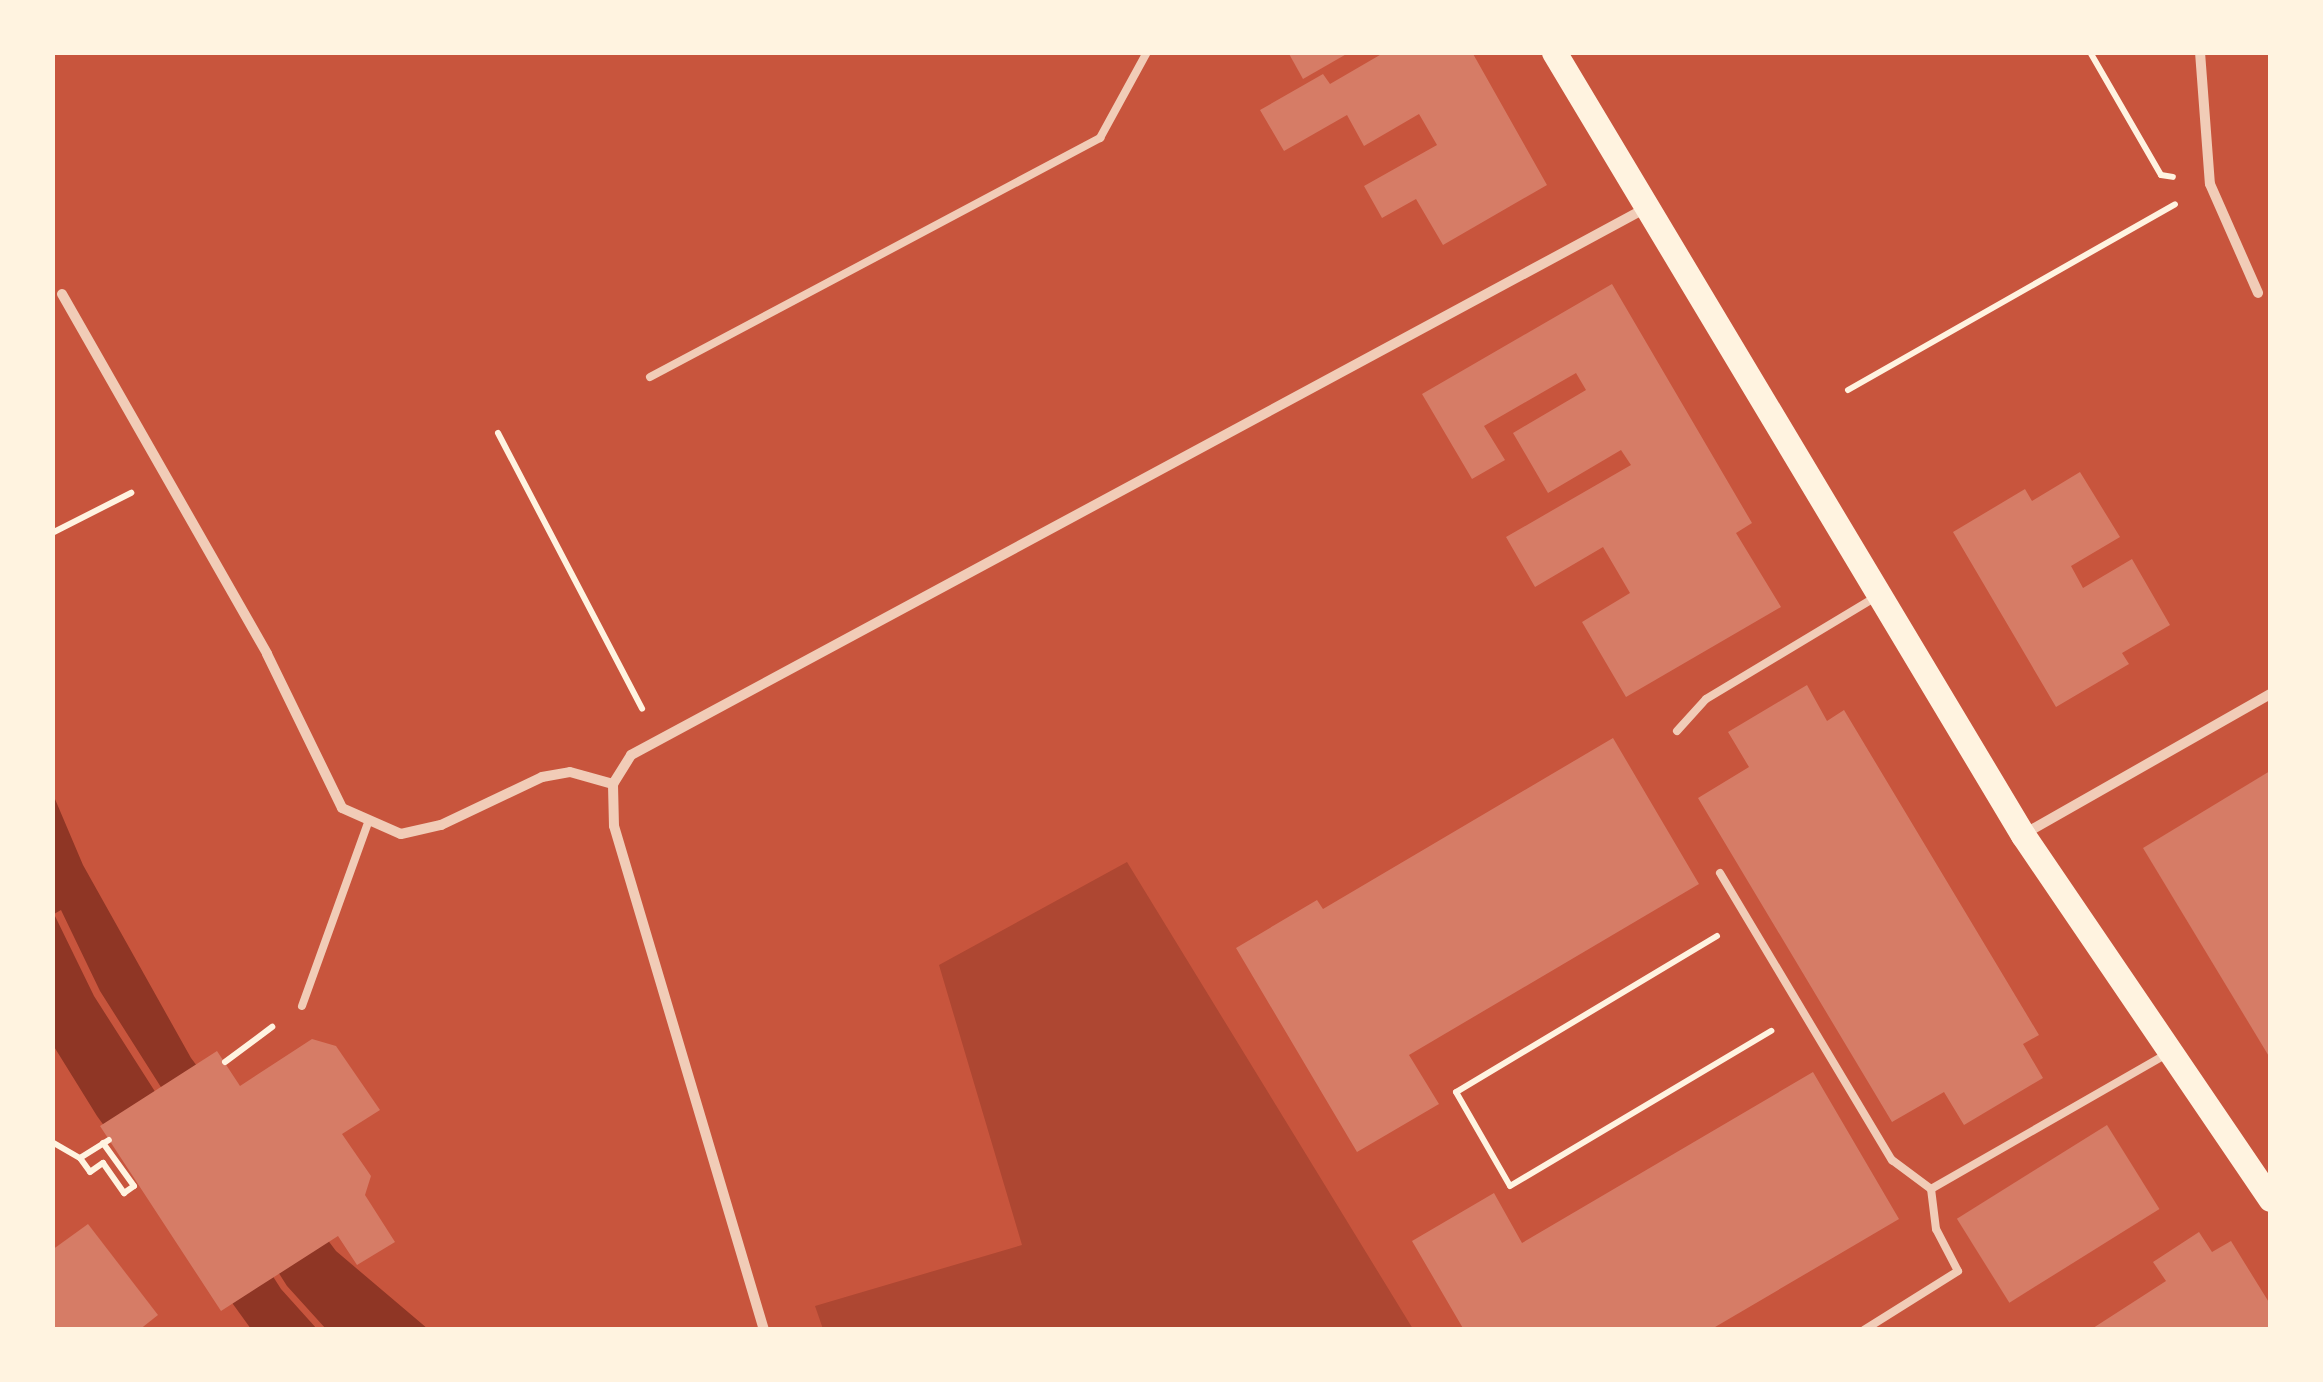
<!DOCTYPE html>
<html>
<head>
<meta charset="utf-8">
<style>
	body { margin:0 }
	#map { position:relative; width:2323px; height:1382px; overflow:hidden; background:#c8553d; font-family:"Source Serif 4",serif }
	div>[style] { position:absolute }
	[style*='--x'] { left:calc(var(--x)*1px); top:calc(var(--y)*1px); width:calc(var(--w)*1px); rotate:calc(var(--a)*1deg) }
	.green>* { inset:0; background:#ae4732 }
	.water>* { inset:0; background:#8f3625 }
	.building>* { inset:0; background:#d67c66; transform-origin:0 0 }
	.path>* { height:6px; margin:-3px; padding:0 3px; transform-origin:3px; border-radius:3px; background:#fff3e0 }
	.service>* { height:8px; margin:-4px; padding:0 4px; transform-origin:4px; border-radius:4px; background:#f1ccb7 }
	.minor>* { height:10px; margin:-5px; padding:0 5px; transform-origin:5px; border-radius:5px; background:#f1ccb7 }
	.primary>* { height:25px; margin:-12.5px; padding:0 12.5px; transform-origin:12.5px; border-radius:12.5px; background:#fff3e0 }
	span { translate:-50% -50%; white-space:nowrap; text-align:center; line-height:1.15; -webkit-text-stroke:8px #fff3e0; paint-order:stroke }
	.frame { position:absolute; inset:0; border:55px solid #fff3e0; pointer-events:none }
</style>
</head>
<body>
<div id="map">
	<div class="green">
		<div style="clip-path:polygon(1127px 862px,1413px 1329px,823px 1329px,815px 1306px,1022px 1245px,939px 965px)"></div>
	</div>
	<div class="water">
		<div style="clip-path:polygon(52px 792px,83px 865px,191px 1058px,336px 1251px,428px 1329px,326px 1329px,287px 1286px,100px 991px,61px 910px,54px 914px,94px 996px,281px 1289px,317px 1329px,251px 1329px,97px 1116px,53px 1045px)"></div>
	</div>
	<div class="building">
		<div style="clip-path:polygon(1288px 52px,1350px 52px,1303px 79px)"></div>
		<div style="clip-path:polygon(1385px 52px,1472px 52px,1547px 185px,1443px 245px,1416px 199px,1382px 218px,1364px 186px,1437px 145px,1419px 114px,1364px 146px,1347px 115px,1284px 151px,1260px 110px,1323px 74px,1330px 84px)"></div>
		<div style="clip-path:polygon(1612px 284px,1752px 523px,1736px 533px,1781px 607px,1626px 697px,1582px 622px,1630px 593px,1603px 547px,1535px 587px,1506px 537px,1631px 465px,1621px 450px,1548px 493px,1513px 433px,1586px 390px,1576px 373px,1484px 426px,1505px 460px,1472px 479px,1422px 394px)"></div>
		<div style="clip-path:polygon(2080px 472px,2120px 537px,2071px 566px,2083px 588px,2132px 559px,2170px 625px,2122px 653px,2129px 664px,2056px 707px,1953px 532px,2025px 489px,2032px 501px)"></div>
		<div style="clip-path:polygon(1807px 685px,1827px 721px,1844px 710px,2039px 1035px,2023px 1044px,2043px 1078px,1964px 1125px,1944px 1092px,1892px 1122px,1698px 798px,1749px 767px,1728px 732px)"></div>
		<div style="clip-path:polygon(1613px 738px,1699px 884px,1409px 1055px,1439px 1104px,1357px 1152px,1236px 948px,1317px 900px,1323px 909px)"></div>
		<div style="clip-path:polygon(2270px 771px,2270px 1058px,2143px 848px)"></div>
		<div style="clip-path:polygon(312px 1039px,336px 1046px,380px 1110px,342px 1134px,371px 1176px,365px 1195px,395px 1242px,357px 1265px,338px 1236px,221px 1311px,100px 1126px,217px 1051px,240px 1086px)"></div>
		<div style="clip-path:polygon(1813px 1072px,1899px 1219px,1710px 1330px,1464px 1330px,1412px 1241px,1494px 1193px,1522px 1243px)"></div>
		<div style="left:2107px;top:1125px;width:99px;height:177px;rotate:58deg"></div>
		<div style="clip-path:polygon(88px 1224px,158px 1315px,139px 1330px,52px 1330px,52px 1250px)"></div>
		<div style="clip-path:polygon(2199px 1232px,2212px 1252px,2231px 1241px,2270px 1304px,2270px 1330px,2090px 1330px,2166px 1281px,2153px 1262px)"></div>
	</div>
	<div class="path">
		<div style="--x:2090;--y:52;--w:142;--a:60"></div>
		<div style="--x:2161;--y:175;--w:12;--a:9"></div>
		<div style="--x:1848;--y:390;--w:376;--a:-29.6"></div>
		<div style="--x:498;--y:433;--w:311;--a:62.4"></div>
		<div style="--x:52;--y:533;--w:89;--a:-26.9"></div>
		<div style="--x:1717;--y:936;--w:304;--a:149.1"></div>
		<div style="--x:1456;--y:1092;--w:108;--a:60.1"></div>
		<div style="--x:1510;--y:1186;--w:304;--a:-30.7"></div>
		<div style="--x:225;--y:1062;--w:59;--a:-36.7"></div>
		<div style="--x:52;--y:1142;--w:32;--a:30"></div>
		<div style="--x:80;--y:1158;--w:17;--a:54"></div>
		<div style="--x:90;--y:1172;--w:16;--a:-35"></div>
		<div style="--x:103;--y:1163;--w:37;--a:55"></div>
		<div style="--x:124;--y:1193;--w:12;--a:-35"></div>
		<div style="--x:134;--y:1186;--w:53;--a:-125.8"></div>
		<div style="--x:80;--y:1158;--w:34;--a:-32"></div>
	</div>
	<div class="service">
		<div style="--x:650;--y:377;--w:510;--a:-27.97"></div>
		<div style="--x:1100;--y:138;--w:98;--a:-61.3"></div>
		<div style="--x:1677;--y:731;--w:43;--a:-47.8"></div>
		<div style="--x:1706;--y:699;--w:196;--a:-31"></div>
		<div style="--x:1720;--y:873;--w:335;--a:59.1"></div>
		<div style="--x:1892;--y:1160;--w:49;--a:36.6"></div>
		<div style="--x:302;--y:1006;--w:195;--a:-70.2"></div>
		<div style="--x:1864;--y:1330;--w:111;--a:-32.1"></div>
		<div style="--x:1958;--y:1271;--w:47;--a:-117.6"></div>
		<div style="--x:1936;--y:1229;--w:40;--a:-97.1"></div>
		<div style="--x:1931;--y:1189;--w:270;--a:-29.8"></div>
	</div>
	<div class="minor">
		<div style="--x:2200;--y:52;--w:132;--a:85.7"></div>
		<div style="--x:2210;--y:184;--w:119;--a:66.2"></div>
		<div style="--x:62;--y:294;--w:414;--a:60.3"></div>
		<div style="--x:267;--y:654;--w:171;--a:64"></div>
		<div style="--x:342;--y:808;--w:64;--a:23.8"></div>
		<div style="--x:401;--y:834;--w:41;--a:-12.7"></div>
		<div style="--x:441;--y:825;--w:112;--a:-25.4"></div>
		<div style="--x:542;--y:777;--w:28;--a:-10"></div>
		<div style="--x:570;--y:772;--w:45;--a:15.6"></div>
		<div style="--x:2024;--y:834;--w:283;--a:-29.6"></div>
		<div style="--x:764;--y:1330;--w:526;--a:-106.57"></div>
		<div style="--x:614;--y:826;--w:42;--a:-91.4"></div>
		<div style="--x:613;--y:784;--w:34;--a:-58"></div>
		<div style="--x:631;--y:755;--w:1151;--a:-28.32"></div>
	</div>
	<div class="primary">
		<div style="--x:1554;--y:52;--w:913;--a:59.08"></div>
		<div style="--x:2023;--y:835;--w:440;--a:55.8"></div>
	</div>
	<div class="frame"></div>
</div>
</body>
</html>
